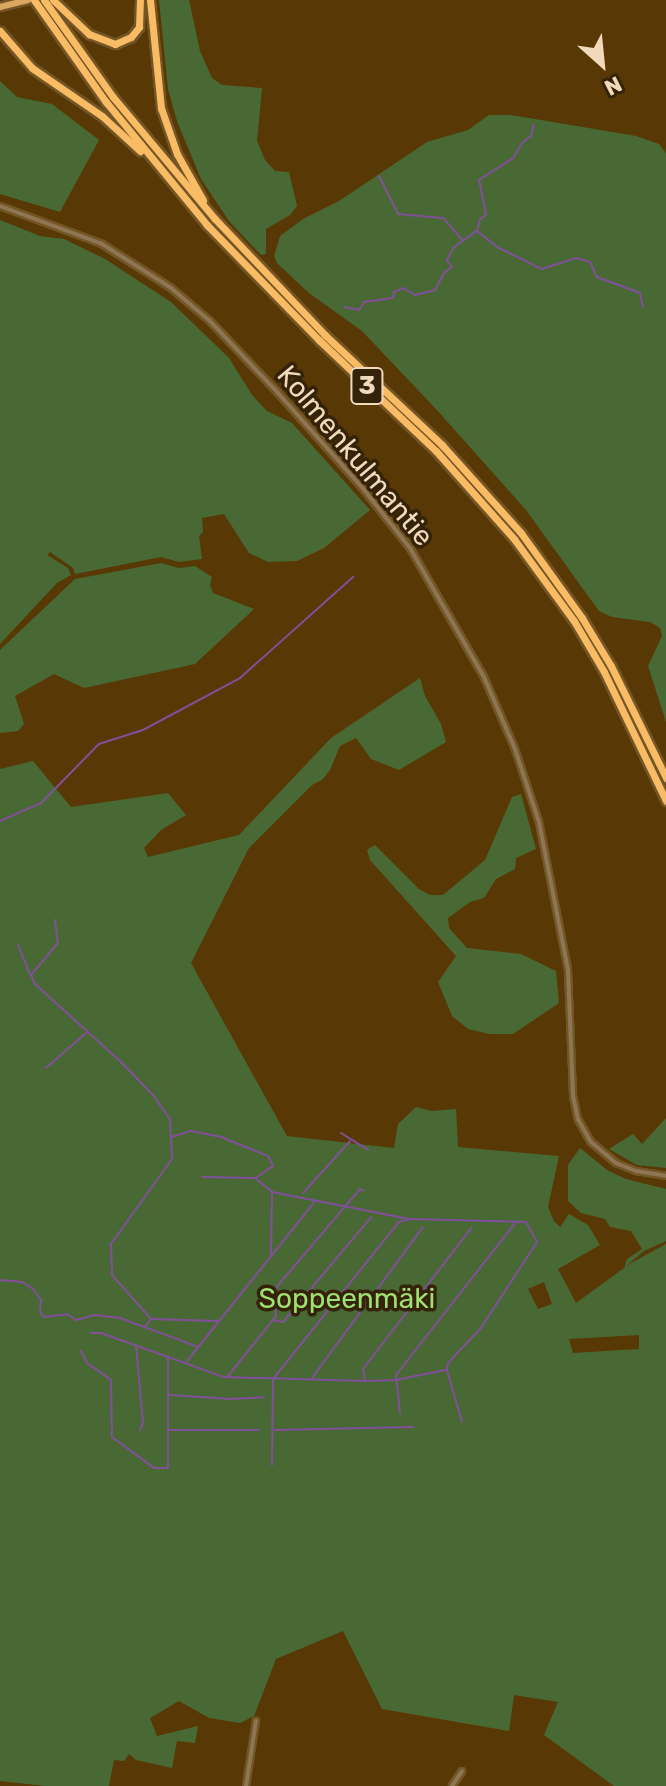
<!DOCTYPE html>
<html>
<head>
<meta charset="utf-8">
<style>
	body { margin:0 }
	#map { position:relative; width:666px; height:1786px; overflow:hidden; background:#583905; font-family:Rubik,sans-serif }
	div>[style] { position:absolute }
	[style*='--x'] { left:calc(var(--x)*1px); top:calc(var(--y)*1px); width:calc(var(--w)*1px); rotate:calc(var(--a)*1deg) }
	.green>* { inset:0; background:#496934 }
	.stream>* { height:2px; margin:-1px; padding:0 1px; transform-origin:1px; border-radius:1px; background:#824f9a }
	.roads { filter:drop-shadow(2px 0 #745626) drop-shadow(-2px 0 #745626) drop-shadow(0 2px #745626) drop-shadow(0 -2px #745626) }
	.minor>* { height:4px; margin:-2px; padding:0 2px; transform-origin:2px; border-radius:2px; background:#8e7554 }
	.major>* { height:6px; margin:-3px; padding:0 3px; transform-origin:3px; border-radius:3px; background:#dba760 }
	.highway>* { height:7px; margin:-3.5px; padding:0 3.5px; transform-origin:3.5px; border-radius:3.5px; background:#f9bb64 }
	span { translate:-50% -50%; white-space:nowrap; text-align:center; line-height:1.15; -webkit-text-stroke:7px #352309; paint-order:stroke }
	.shield-label span { padding:2px 6px; background:#352309; border:2px solid; border-radius:6px; -webkit-text-stroke-width:0 }
	.shield-label { font-size:26px; color:#f1dabc; font-weight:700 }
	.street-label { font-size:28px; color:#f1dabc }
	.park-label { font-size:28px; color:#9fe073 }
	.north { position:absolute; left:562px; top:24px; width:80px; height:80px; -webkit-text-stroke:6px #352309; paint-order:stroke; rotate:153deg; font-size:22px; font-weight:700; line-height:32px; text-align:center; color:#f1dabc }
	.north::after { content:''; display:block; margin:auto; width:28px; height:36px; background:#f1dabc; clip-path:polygon(50% 0,100% 100%,50% 72%,0 100%) }
</style>
</head>
<body>
<div id="map">
	<div class="green">
		<div style="clip-path:polygon(159px 0,189px 0,200px 51px,212px 78px,222px 85px,262px 88px,257px 141px,265px 160px,275px 171px,289px 172px,297px 206px,290px 215px,266px 229px,266px 254px,261px 255px,229px 221px,201px 179px,177px 121px,168px 89px)"></div>
		<div style="clip-path:polygon(0 81px,17px 97px,52px 104px,99px 140px,60px 212px,0 194px)"></div>
		<div style="clip-path:polygon(489px 115px,511px 115px,636px 136px,659px 144px,666px 153px,666px 722px,648px 666px,662px 636px,660px 628px,650px 622px,612px 617px,599px 611px,526px 510px,436px 409px,362px 331px,309px 293px,277px 263px,274px 256px,280px 236px,303px 219px,339px 201px,427px 142px,468px 130px)"></div>
		<div style="clip-path:polygon(0 220px,40px 236px,64px 239px,105px 259px,171px 302px,229px 358px,252px 395px,267px 411px,292px 423px,370px 510px,324px 548px,297px 561px,268px 562px,249px 553px,224px 514px,202px 518px,203px 532px,199px 536px,202px 559px,179px 562px,161px 557px,75px 574px,73px 568px,50px 552px,47px 555px,68px 568px,71px 575px,57px 583px,0 644px)"></div>
		<div style="clip-path:polygon(161px 563px,179px 568px,195px 566px,212px 577px,210px 585px,213px 593px,254px 609px,195px 664px,84px 688px,54px 674px,15px 696px,24px 724px,18px 731px,0 733px,0 650px,75px 579px)"></div>
		<div style="clip-path:polygon(evenodd,420px 678px,425px 696px,441px 724px,446px 742px,399px 770px,371px 759px,356px 738px,340px 746px,330px 770px,322px 780px,312px 785px,249px 848px,191px 963px,287px 1136px,394px 1148px,398px 1124px,416px 1107px,432px 1111px,456px 1109px,458px 1147px,559px 1156px,548px 1207px,554px 1221px,560px 1227px,569px 1214px,588px 1225px,600px 1245px,558px 1269px,576px 1303px,631px 1263px,666px 1244px,666px 1786px,614px 1786px,544px 1735px,558px 1702px,514px 1695px,509px 1731px,382px 1709px,343px 1631px,276px 1659px,254px 1716px,240px 1723px,209px 1718px,179px 1701px,150px 1718px,157px 1736px,198px 1726px,195px 1743px,177px 1741px,172px 1768px,136px 1760px,129px 1754px,124px 1761px,114px 1760px,109px 1786px,46px 1786px,0 1781px,0 769px,33px 761px,71px 807px,168px 793px,186px 815px,161px 830px,144px 848px,148px 857px,239px 835px,331px 738px,420px 678px,544px 1282px,552px 1304px,538px 1309px,528px 1289px,544px 1282px,420px 678px,639px 1335px,639px 1349px,573px 1353px,569px 1339px,639px 1335px)"></div>
		<div style="clip-path:polygon(521px 794px,536px 849px,516px 858px,515px 869px,496px 879px,484px 898px,470px 902px,448px 918px,449px 928px,467px 948px,521px 954px,556px 971px,559px 1003px,513px 1034px,489px 1034px,468px 1029px,452px 1016px,438px 982px,456px 956px,370px 860px,367px 850px,375px 845px,419px 889px,430px 895px,443px 895px,485px 860px,512px 797px)"></div>
		<div style="clip-path:polygon(666px 1118px,666px 1168px,637px 1165px,609px 1149px,633px 1134px,642px 1144px)"></div>
		<div style="clip-path:polygon(580px 1148px,607px 1170px,626px 1179px,666px 1189px,666px 1241px,644px 1251px,624px 1268px,627px 1259px,642px 1249px,631px 1231px,610px 1227px,605px 1219px,581px 1213px,568px 1201px,568px 1165px)"></div>
	</div>
	<div class="stream">
		<div style="--x:379;--y:176;--w:42;--a:63.4"></div>
		<div style="--x:398;--y:214;--w:45;--a:5.1"></div>
		<div style="--x:443;--y:218;--w:30;--a:48"></div>
		<div style="--x:477;--y:231;--w:12;--a:-76"></div>
		<div style="--x:480;--y:219;--w:7;--a:-34"></div>
		<div style="--x:486;--y:215;--w:36;--a:-101"></div>
		<div style="--x:479;--y:180;--w:40;--a:-32.9"></div>
		<div style="--x:513;--y:158;--w:17;--a:-59"></div>
		<div style="--x:522;--y:143;--w:11;--a:-38"></div>
		<div style="--x:531;--y:136;--w:12;--a:-76"></div>
		<div style="--x:344;--y:307;--w:15;--a:11"></div>
		<div style="--x:359;--y:310;--w:9;--a:-58"></div>
		<div style="--x:364;--y:302;--w:29;--a:-8"></div>
		<div style="--x:393;--y:298;--w:6;--a:-81"></div>
		<div style="--x:394;--y:292;--w:10;--a:-24"></div>
		<div style="--x:403;--y:288;--w:14;--a:30"></div>
		<div style="--x:415;--y:295;--w:21;--a:-14"></div>
		<div style="--x:435;--y:290;--w:19;--a:-62"></div>
		<div style="--x:444;--y:273;--w:10;--a:-37"></div>
		<div style="--x:452;--y:267;--w:9;--a:-126"></div>
		<div style="--x:447;--y:260;--w:15;--a:-62"></div>
		<div style="--x:454;--y:247;--w:28;--a:-35"></div>
		<div style="--x:477;--y:231;--w:28;--a:38"></div>
		<div style="--x:499;--y:248;--w:48;--a:26"></div>
		<div style="--x:542;--y:269;--w:36;--a:-18"></div>
		<div style="--x:576;--y:258;--w:15;--a:16"></div>
		<div style="--x:590;--y:262;--w:17;--a:65"></div>
		<div style="--x:597;--y:277;--w:46;--a:20.4"></div>
		<div style="--x:640;--y:293;--w:14;--a:78"></div>
		<div style="--x:0;--y:821;--w:45;--a:-23.7"></div>
		<div style="--x:41;--y:803;--w:83;--a:-45.5"></div>
		<div style="--x:99;--y:744;--w:46;--a:-17.7"></div>
		<div style="--x:143;--y:730;--w:110;--a:-28.2"></div>
		<div style="--x:240;--y:678;--w:152;--a:-41.8"></div>
		<div style="--x:55;--y:920;--w:23;--a:83"></div>
		<div style="--x:58;--y:943;--w:42;--a:130.2"></div>
		<div style="--x:31;--y:975;--w:10;--a:66"></div>
		<div style="--x:35;--y:984;--w:116;--a:42.2"></div>
		<div style="--x:121;--y:1062;--w:46;--a:45.9"></div>
		<div style="--x:153;--y:1095;--w:29;--a:55"></div>
		<div style="--x:170;--y:1119;--w:40;--a:87.1"></div>
		<div style="--x:172;--y:1159;--w:105;--a:125.7"></div>
		<div style="--x:111;--y:1244;--w:31;--a:88"></div>
		<div style="--x:112;--y:1275;--w:59;--a:48.4"></div>
		<div style="--x:18;--y:945;--w:31;--a:68"></div>
		<div style="--x:46;--y:1068;--w:55;--a:-41.3"></div>
		<div style="--x:341;--y:1133;--w:32;--a:32"></div>
		<div style="--x:172;--y:1137;--w:20;--a:-18"></div>
		<div style="--x:191;--y:1131;--w:31;--a:11"></div>
		<div style="--x:221;--y:1137;--w:51;--a:22"></div>
		<div style="--x:268;--y:1156;--w:11;--a:63"></div>
		<div style="--x:273;--y:1166;--w:21;--a:145"></div>
		<div style="--x:202;--y:1177;--w:53;--a:1.1"></div>
		<div style="--x:255;--y:1178;--w:22;--a:39"></div>
		<div style="--x:272;--y:1192;--w:141;--a:11.1"></div>
		<div style="--x:410;--y:1219;--w:116;--a:1.5"></div>
		<div style="--x:526;--y:1222;--w:23;--a:61"></div>
		<div style="--x:537;--y:1242;--w:103;--a:123.1"></div>
		<div style="--x:481;--y:1328;--w:48;--a:133.3"></div>
		<div style="--x:448;--y:1363;--w:7;--a:98"></div>
		<div style="--x:447;--y:1370;--w:54;--a:73.9"></div>
		<div style="--x:303;--y:1193;--w:70;--a:-47.9"></div>
		<div style="--x:271;--y:1255;--w:62;--a:-89.1"></div>
		<div style="--x:0;--y:1280;--w:22;--a:5"></div>
		<div style="--x:22;--y:1282;--w:13;--a:32"></div>
		<div style="--x:33;--y:1289;--w:14;--a:54"></div>
		<div style="--x:41;--y:1300;--w:12;--a:95"></div>
		<div style="--x:40;--y:1312;--w:6;--a:51"></div>
		<div style="--x:44;--y:1317;--w:23;--a:-7"></div>
		<div style="--x:67;--y:1314;--w:11;--a:34"></div>
		<div style="--x:76;--y:1320;--w:20;--a:-15"></div>
		<div style="--x:95;--y:1315;--w:25;--a:7"></div>
		<div style="--x:120;--y:1318;--w:83;--a:20.4"></div>
		<div style="--x:273;--y:1320;--w:10;--a:11"></div>
		<div style="--x:283;--y:1322;--w:137;--a:-50"></div>
		<div style="--x:145;--y:1327;--w:10;--a:-53"></div>
		<div style="--x:151;--y:1319;--w:67;--a:1.7"></div>
		<div style="--x:91;--y:1333;--w:10;--a:0"></div>
		<div style="--x:101;--y:1333;--w:131;--a:19.7"></div>
		<div style="--x:224;--y:1377;--w:141;--a:1.6"></div>
		<div style="--x:365;--y:1381;--w:31;--a:-2"></div>
		<div style="--x:396;--y:1380;--w:50;--a:-11.5"></div>
		<div style="--x:136;--y:1345;--w:78;--a:84.9"></div>
		<div style="--x:143;--y:1423;--w:8;--a:113"></div>
		<div style="--x:81;--y:1351;--w:13;--a:63"></div>
		<div style="--x:87;--y:1363;--w:29;--a:35"></div>
		<div style="--x:111;--y:1380;--w:57;--a:89"></div>
		<div style="--x:112;--y:1437;--w:52;--a:36.4"></div>
		<div style="--x:154;--y:1468;--w:14;--a:0"></div>
		<div style="--x:168;--y:1468;--w:112;--a:-90"></div>
		<div style="--x:187;--y:1361;--w:205;--a:-51.3"></div>
		<div style="--x:228;--y:1376;--w:77;--a:-51.3"></div>
		<div style="--x:276;--y:1316;--w:24;--a:-95"></div>
		<div style="--x:274;--y:1292;--w:9;--a:-58"></div>
		<div style="--x:279;--y:1284;--w:125;--a:-49.5"></div>
		<div style="--x:360;--y:1189;--w:4;--a:27"></div>
		<div style="--x:312;--y:1378;--w:187;--a:-53.7"></div>
		<div style="--x:365;--y:1381;--w:12;--a:-99"></div>
		<div style="--x:363;--y:1369;--w:178;--a:-52.5"></div>
		<div style="--x:170;--y:1395;--w:61;--a:3.8"></div>
		<div style="--x:231;--y:1399;--w:33;--a:-3"></div>
		<div style="--x:400;--y:1413;--w:38;--a:-96"></div>
		<div style="--x:396;--y:1375;--w:194;--a:-51.9"></div>
		<div style="--x:168;--y:1430;--w:91;--a:0"></div>
		<div style="--x:275;--y:1430;--w:138;--a:-1.2"></div>
		<div style="--x:272;--y:1465;--w:86;--a:-89.3"></div>
		<div style="--x:273;--y:1379;--w:201;--a:-51.3"></div>
		<div style="--x:399;--y:1222;--w:11;--a:-15"></div>
	</div>
	<div class="roads">
		<div class="minor">
			<div style="--x:0;--y:206;--w:109;--a:20.4"></div>
			<div style="--x:102;--y:244;--w:82;--a:32.5"></div>
			<div style="--x:171;--y:288;--w:51;--a:40.2"></div>
			<div style="--x:210;--y:321;--w:99;--a:46.6"></div>
			<div style="--x:278;--y:393;--w:125;--a:48.3"></div>
			<div style="--x:361;--y:486;--w:79;--a:51.7"></div>
			<div style="--x:410;--y:548;--w:149;--a:60.2"></div>
			<div style="--x:484;--y:677;--w:78;--a:66.7"></div>
			<div style="--x:515;--y:749;--w:77;--a:71.8"></div>
			<div style="--x:539;--y:822;--w:151;--a:78.9"></div>
			<div style="--x:568;--y:970;--w:126;--a:87.7"></div>
			<div style="--x:573;--y:1096;--w:24;--a:78"></div>
			<div style="--x:578;--y:1119;--w:26;--a:61"></div>
			<div style="--x:591;--y:1142;--w:33;--a:40"></div>
			<div style="--x:616;--y:1163;--w:22;--a:22"></div>
			<div style="--x:636;--y:1171;--w:30;--a:9"></div>
			<div style="--x:246;--y:1786;--w:66;--a:-81.3"></div>
			<div style="--x:452;--y:1786;--w:18;--a:-56"></div>
		</div>
		<div class="major">
			<div style="--x:0;--y:7;--w:29;--a:-14"></div>
		</div>
		<div class="highway">
			<div style="--x:34;--y:0;--w:125;--a:54.8"></div>
			<div style="--x:106;--y:102;--w:159;--a:50.6"></div>
			<div style="--x:207;--y:225;--w:161;--a:45.8"></div>
			<div style="--x:319;--y:340;--w:161;--a:43.5"></div>
			<div style="--x:436;--y:451;--w:118;--a:48.4"></div>
			<div style="--x:514;--y:539;--w:102;--a:53.8"></div>
			<div style="--x:574;--y:621;--w:59;--a:59.5"></div>
			<div style="--x:604;--y:672;--w:143;--a:64.3"></div>
			<div style="--x:44;--y:0;--w:119;--a:54.6"></div>
			<div style="--x:113;--y:97;--w:159;--a:50.1"></div>
			<div style="--x:215;--y:219;--w:160;--a:46.5"></div>
			<div style="--x:325;--y:335;--w:161;--a:43.2"></div>
			<div style="--x:442;--y:445;--w:118;--a:48.1"></div>
			<div style="--x:521;--y:533;--w:105;--a:54.3"></div>
			<div style="--x:582;--y:618;--w:56;--a:58.9"></div>
			<div style="--x:611;--y:666;--w:125;--a:63.8"></div>
			<div style="--x:53;--y:0;--w:50;--a:43.4"></div>
			<div style="--x:89;--y:34;--w:28;--a:21"></div>
			<div style="--x:115;--y:44;--w:17;--a:-24"></div>
			<div style="--x:131;--y:37;--w:13;--a:-51"></div>
			<div style="--x:139;--y:27;--w:27;--a:-88"></div>
			<div style="--x:150;--y:0;--w:109;--a:84.2"></div>
			<div style="--x:161;--y:108;--w:49;--a:70.8"></div>
			<div style="--x:177;--y:154;--w:53;--a:60.5"></div>
			<div style="--x:0;--y:31;--w:49;--a:49.1"></div>
			<div style="--x:32;--y:68;--w:85;--a:34.4"></div>
			<div style="--x:102;--y:116;--w:52;--a:42.6"></div>
		</div>
	</div>
	<div class="shield-label">
		<span style="left:367px;top:386px">3</span>
	</div>
	<div class="street-label">
		<span style="left:355px;top:456px;rotate:50deg">Kolmenkulmantie</span>
	</div>
	<div class="park-label">
		<span style="left:347px;top:1299px">Soppeenmäki</span>
	</div>
	<div class="north">N</div>
</div>
</body>
</html>
